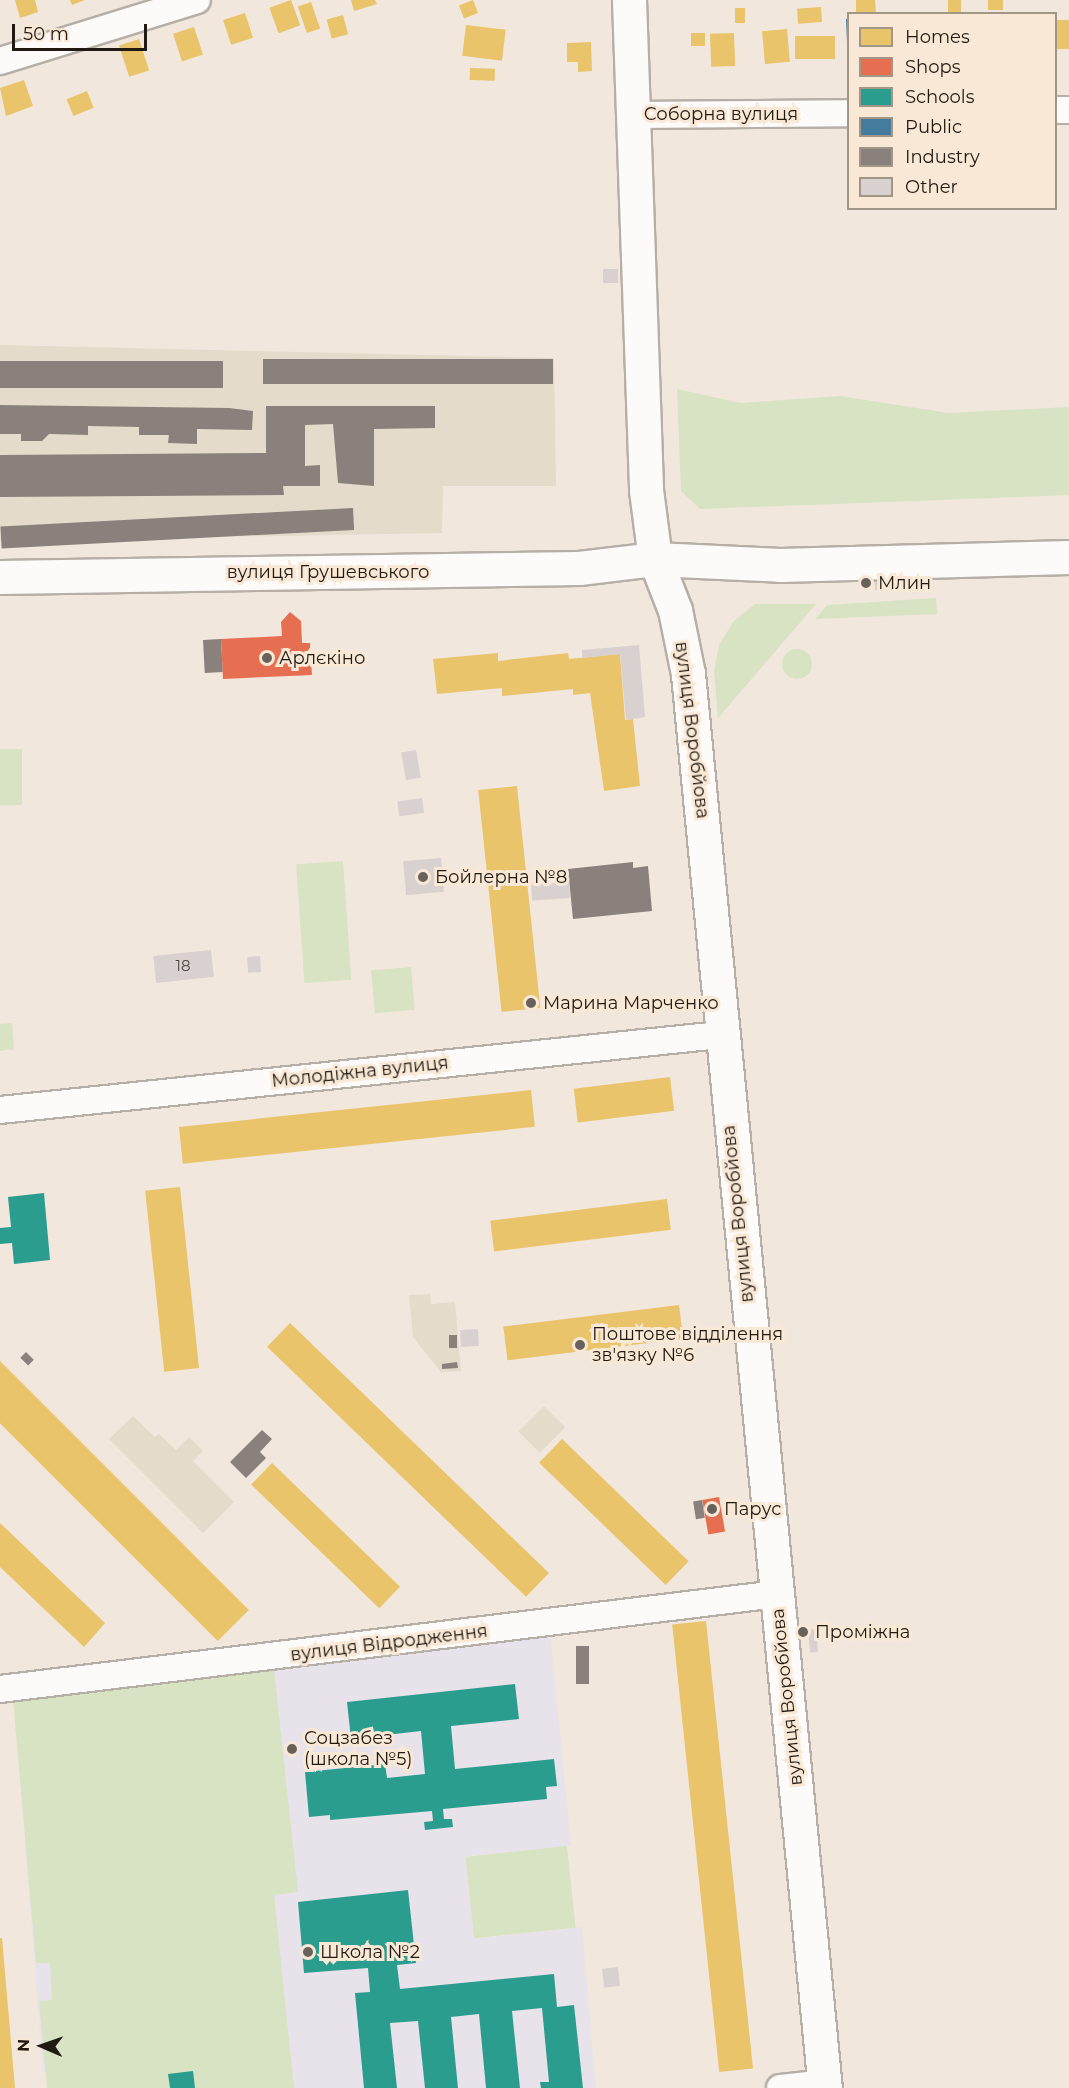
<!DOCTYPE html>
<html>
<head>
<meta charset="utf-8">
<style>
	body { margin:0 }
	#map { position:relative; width:1069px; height:2088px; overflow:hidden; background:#f1e7dd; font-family:Montserrat,sans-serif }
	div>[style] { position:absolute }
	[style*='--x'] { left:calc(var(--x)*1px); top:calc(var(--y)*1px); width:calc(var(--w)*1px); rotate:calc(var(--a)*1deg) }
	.industrial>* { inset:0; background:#e5dbcb; transform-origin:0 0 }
	.education>* { inset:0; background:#e8e2ea }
	.green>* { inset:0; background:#d7e3c3; transform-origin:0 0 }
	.round { border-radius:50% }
	.homes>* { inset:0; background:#e9c46a; transform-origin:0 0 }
	.shops>* { inset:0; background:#e76f51; transform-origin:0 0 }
	.schools>* { inset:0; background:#2a9d8f }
	.public>* { inset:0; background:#457b9d }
	.industry>* { inset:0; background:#8a817c; transform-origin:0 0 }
	.building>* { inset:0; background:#d8d1d0; transform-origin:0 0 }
	.roads { filter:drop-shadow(2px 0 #b6afa7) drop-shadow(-2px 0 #b6afa7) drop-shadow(0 2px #b6afa7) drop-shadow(0 -2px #b6afa7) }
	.minor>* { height:26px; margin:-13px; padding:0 13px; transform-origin:13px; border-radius:13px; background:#fdfbfa }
	.major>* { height:33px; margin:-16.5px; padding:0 16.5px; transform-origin:16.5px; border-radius:16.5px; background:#fdfbfa }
	.dots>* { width:16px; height:16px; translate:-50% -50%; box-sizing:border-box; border:3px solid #f9e8d5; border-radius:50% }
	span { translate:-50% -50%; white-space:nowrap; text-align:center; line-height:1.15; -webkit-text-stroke:6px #f9e8d5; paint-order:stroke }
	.number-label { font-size:15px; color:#4e4842 }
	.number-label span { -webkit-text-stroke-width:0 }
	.street-label { font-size:18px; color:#201a13 }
	.poi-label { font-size:18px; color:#201a13 }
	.left { translate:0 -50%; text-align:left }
	.legend { position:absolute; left:847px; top:12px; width:210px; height:198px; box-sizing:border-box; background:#f9e8d5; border:2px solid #a29687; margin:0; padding:8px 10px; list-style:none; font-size:18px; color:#201a13 }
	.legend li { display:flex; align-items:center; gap:12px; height:30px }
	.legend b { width:30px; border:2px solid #a29687 }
	.north { position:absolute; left:12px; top:2016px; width:60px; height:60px; -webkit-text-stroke:4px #f9e8d5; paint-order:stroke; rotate:272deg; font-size:16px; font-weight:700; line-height:24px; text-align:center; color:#201a13 }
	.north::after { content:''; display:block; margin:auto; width:21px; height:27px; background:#201a13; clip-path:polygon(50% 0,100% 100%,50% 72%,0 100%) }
	.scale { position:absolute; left:12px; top:24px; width:135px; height:27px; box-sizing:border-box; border:3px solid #201a13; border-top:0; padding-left:8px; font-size:18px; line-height:21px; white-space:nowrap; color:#201a13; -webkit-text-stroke:4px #f9e8d5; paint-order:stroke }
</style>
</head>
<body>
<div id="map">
	<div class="industrial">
		<div style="clip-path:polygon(0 345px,554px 358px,556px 486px,443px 486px,442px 533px,0 541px)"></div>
		<div style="clip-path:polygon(430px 1294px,431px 1304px,455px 1302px,461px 1371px,441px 1372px,413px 1337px,409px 1295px)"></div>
		<div style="left:544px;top:1406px;width:30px;height:36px;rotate:45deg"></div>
		<div style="clip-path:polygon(133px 1416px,155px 1437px,159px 1434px,176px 1450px,189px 1437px,203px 1451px,193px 1461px,234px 1502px,203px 1533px,109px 1439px)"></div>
	</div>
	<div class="education">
		<div style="clip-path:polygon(550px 1632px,571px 1846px,465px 1856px,475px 1939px,582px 1927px,596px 2088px,160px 2088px,150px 2070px,43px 2072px,25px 1841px,268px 1816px,18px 1702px)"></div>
	</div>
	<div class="green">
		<div style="clip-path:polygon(677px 389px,741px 403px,840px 396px,948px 413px,1069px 407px,1069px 495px,700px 509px,681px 491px)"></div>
		<div style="clip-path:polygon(936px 598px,937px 614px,815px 619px,827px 605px)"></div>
		<div style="clip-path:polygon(755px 604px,816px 604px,718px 718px,714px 671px,719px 645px,734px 621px)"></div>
		<div class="round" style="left:782px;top:649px;width:30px;height:30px"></div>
		<div style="left:22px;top:749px;width:56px;height:22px;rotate:90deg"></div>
		<div style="left:343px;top:861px;width:119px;height:47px;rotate:86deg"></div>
		<div style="left:411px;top:967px;width:43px;height:40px;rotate:85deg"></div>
		<div style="clip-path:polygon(12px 1023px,14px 1049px,0 1051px,0 1024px)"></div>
		<div style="clip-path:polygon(274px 1669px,298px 1892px,274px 1895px,294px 2088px,47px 2088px,39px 2001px,52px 2000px,50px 1963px,36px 1963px,13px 1700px)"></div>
		<div style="left:567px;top:1846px;width:82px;height:102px;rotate:84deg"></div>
	</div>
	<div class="homes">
		<div style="clip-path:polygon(15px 0,35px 0,38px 12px,20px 18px)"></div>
		<div style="clip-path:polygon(70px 0,85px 0,72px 5px)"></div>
		<div style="left:291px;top:0;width:27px;height:23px;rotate:70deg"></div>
		<div style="clip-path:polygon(351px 0,375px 0,377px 4px,354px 11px)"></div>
		<div style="left:473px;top:0;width:14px;height:15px;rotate:69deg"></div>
		<div style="clip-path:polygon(856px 0,875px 0,876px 12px,856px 14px)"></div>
		<div style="left:948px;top:0;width:13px;height:14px"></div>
		<div style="left:988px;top:0;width:15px;height:10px"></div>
		<div style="left:311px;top:2px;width:28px;height:14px;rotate:71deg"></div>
		<div style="left:821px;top:7px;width:15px;height:24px;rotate:86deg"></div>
		<div style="left:735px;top:8px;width:10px;height:15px"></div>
		<div style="left:245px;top:13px;width:26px;height:23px;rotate:72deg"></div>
		<div style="left:343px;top:15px;width:20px;height:17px;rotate:75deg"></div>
		<div style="left:1056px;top:20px;width:13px;height:29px"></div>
		<div style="left:466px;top:25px;width:40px;height:31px;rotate:7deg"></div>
		<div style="left:194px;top:27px;width:29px;height:22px;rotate:72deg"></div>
		<div style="left:787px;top:29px;width:33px;height:25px;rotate:85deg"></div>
		<div style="left:691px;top:33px;width:14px;height:13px"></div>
		<div style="left:734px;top:33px;width:33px;height:24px;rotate:88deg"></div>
		<div style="left:795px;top:36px;width:40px;height:23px"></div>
		<div style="left:139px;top:39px;width:33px;height:21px;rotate:72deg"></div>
		<div style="clip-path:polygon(591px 42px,592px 71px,578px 72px,578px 62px,567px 62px,567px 43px)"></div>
		<div style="left:470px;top:68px;width:25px;height:12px;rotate:2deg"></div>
		<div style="clip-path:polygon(24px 80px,33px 106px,6px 116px,0 88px)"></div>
		<div style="left:87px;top:91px;width:18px;height:22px;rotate:68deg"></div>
		<div style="clip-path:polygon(498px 653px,498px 661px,568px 653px,569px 659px,620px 654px,625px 720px,633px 719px,640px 786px,604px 791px,590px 693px,573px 695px,573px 689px,502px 696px,502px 688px,437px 694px,433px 659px)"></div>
		<div style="left:517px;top:786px;width:223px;height:39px;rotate:84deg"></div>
		<div style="left:670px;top:1077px;width:34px;height:97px;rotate:83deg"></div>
		<div style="left:531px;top:1090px;width:37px;height:354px;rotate:84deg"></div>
		<div style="left:180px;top:1187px;width:182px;height:35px;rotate:84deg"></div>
		<div style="left:667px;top:1199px;width:31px;height:178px;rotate:83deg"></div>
		<div style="left:679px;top:1305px;width:34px;height:177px;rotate:83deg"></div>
		<div style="left:290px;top:1323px;width:360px;height:33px;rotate:44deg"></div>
		<div style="left:0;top:1361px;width:352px;height:44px;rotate:45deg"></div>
		<div style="left:562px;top:1439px;width:176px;height:33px;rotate:44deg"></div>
		<div style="left:272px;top:1463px;width:178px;height:30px;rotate:44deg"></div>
		<div style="clip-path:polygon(0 1523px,105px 1623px,84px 1647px,0 1567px)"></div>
		<div style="left:706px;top:1621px;width:450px;height:34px;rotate:84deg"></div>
		<div style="clip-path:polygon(0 1938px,2px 1938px,15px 2088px,0 2088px)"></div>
	</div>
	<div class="shops">
		<div style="clip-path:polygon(290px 612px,301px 621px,302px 643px,310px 643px,312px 675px,223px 679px,221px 639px,282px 636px,281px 622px)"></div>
		<div style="left:719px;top:1497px;width:35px;height:17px;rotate:80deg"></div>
	</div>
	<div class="schools">
		<div style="clip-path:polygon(44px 1193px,50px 1260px,14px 1264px,12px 1243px,0 1244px,0 1228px,11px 1227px,8px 1197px)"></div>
		<div style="clip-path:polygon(515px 1684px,519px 1719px,451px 1726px,455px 1769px,554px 1759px,557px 1786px,546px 1787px,547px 1799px,443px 1809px,444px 1819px,452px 1819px,453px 1827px,425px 1830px,424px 1822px,433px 1821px,432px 1811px,330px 1820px,330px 1815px,309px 1817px,305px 1772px,385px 1764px,387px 1778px,425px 1774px,421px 1731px,351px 1739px,347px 1702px)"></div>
		<div style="clip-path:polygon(408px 1890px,416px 1963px,397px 1965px,400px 1989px,554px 1974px,557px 2007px,574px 2005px,583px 2088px,541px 2088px,540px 2082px,549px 2082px,542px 2008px,512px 2011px,520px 2088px,486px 2088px,479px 2014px,451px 2017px,458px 2088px,425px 2088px,418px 2021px,390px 2023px,397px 2088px,364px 2088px,355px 1993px,370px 1992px,368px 1968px,304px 1973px,298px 1902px)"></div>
		<div style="clip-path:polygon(193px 2071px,195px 2088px,170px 2088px,168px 2074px)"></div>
	</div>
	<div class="public">
		<div style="clip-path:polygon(846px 19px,848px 19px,848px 42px,847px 42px)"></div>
	</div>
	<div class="industry">
		<div style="left:553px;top:359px;width:25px;height:290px;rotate:90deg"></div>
		<div style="left:223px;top:361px;width:27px;height:223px;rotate:90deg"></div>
		<div style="clip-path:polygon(0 405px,229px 408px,253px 411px,252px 430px,197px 429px,197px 444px,168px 443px,169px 435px,139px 435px,139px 427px,88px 426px,88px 435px,49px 434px,42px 441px,21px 441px,21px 434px,0 434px)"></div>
		<div style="clip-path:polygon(266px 406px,435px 406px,435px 428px,374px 429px,374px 486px,338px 483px,333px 424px,305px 425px,305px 466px,320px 465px,320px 486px,283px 486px,284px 495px,0 497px,0 455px,266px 453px)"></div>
		<div style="left:353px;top:508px;width:22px;height:353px;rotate:87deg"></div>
		<div style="left:221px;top:639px;width:33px;height:18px;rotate:87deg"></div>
		<div style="clip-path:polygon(633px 862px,633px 868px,648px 866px,652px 911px,573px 919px,568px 869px)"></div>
		<div style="left:449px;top:1335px;width:8px;height:13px"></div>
		<div style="left:26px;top:1352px;width:11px;height:8px;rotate:45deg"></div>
		<div style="clip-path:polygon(457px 1362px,458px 1368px,442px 1369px,442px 1364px)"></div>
		<div style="clip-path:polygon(262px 1430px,272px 1439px,260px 1452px,266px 1458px,246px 1478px,230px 1462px)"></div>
		<div style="left:702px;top:1500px;width:18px;height:9px;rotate:81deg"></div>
		<div style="left:576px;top:1646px;width:13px;height:38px"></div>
	</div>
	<div class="building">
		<div style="left:603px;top:269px;width:15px;height:14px"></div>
		<div style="left:912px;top:575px;width:12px;height:38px;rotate:85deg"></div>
		<div style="clip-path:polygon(639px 645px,645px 717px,626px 720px,620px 654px,582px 658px,582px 650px)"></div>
		<div style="left:416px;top:750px;width:28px;height:15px;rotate:80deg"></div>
		<div style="left:422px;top:798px;width:15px;height:25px;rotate:82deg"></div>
		<div style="left:441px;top:858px;width:34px;height:38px;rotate:85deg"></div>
		<div style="left:569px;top:882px;width:16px;height:38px;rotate:86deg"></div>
		<div style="left:211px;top:950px;width:27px;height:58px;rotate:84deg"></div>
		<div style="left:260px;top:956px;width:16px;height:13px;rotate:86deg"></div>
		<div style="left:478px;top:1329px;width:17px;height:18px;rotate:87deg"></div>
		<div style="left:816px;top:1629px;width:23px;height:8px;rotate:85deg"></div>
		<div style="left:618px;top:1967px;width:19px;height:16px;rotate:84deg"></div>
	</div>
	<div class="roads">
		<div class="minor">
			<div style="--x:0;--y:61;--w:206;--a:-17.2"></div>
			<div style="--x:1056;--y:110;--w:13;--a:0"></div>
			<div style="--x:635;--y:115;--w:213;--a:-0.5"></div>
			<div style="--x:0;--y:1110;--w:724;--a:-5.95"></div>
			<div style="--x:0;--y:1689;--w:783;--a:-6.97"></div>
			<div style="--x:780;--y:2088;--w:45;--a:-6.3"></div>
		</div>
		<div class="major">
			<div style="--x:629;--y:0;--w:490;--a:88"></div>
			<div style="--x:646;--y:490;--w:70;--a:82.6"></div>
			<div style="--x:655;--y:559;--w:55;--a:68.6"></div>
			<div style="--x:675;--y:610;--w:65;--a:78.5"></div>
			<div style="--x:688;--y:674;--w:1421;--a:84.47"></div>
			<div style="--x:0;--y:577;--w:579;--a:-0.89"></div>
			<div style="--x:579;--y:568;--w:77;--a:-6.8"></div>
			<div style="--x:655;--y:559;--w:125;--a:2.7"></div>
			<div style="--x:780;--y:565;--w:289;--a:-1.6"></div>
		</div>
	</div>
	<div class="dots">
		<div style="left:866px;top:583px;background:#69625a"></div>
		<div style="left:267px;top:658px;background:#69625a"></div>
		<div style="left:423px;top:877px;background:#69625a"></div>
		<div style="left:531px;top:1003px;background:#69625a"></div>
		<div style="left:580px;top:1345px;background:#69625a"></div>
		<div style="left:712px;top:1509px;background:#69625a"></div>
		<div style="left:803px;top:1632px;background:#69625a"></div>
		<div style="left:292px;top:1749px;background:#69625a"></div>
		<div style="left:308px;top:1952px;background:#69625a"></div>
	</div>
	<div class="number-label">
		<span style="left:183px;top:966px">18</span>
	</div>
	<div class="street-label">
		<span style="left:721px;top:114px">Соборна вулиця</span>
		<span style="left:328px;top:572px">вулиця Грушевського</span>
		<span style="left:692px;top:730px;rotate:83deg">вулиця Воробйова</span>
		<span style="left:360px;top:1072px;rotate:-6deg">Молодіжна вулиця</span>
		<span style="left:738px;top:1214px;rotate:-96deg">вулиця Воробйова</span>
		<span style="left:389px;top:1643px;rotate:-7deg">вулиця Відродження</span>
		<span style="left:787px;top:1697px;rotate:-96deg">вулиця Воробйова</span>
	</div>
	<div class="poi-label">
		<span class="left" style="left:878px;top:583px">Млин</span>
		<span class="left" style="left:279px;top:658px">Арлєкіно</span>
		<span class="left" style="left:435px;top:877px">Бойлерна №8</span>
		<span class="left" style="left:543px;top:1003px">Марина Марченко</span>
		<span class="left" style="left:592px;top:1345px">Поштове відділення<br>зв'язку №6</span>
		<span class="left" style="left:724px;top:1509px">Парус</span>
		<span class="left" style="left:815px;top:1632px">Проміжна</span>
		<span class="left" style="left:304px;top:1749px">Соцзабез<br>(школа №5)</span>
		<span class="left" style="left:320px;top:1952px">Школа №2</span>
	</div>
	<ul class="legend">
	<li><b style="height:16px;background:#e9c46a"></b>Homes</li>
	<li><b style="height:16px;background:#e76f51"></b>Shops</li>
	<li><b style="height:16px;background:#2a9d8f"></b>Schools</li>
	<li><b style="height:16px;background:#457b9d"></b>Public</li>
	<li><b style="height:16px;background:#8a817c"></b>Industry</li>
	<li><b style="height:16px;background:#d8d1d0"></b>Other</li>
	</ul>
	<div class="north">N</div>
	<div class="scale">50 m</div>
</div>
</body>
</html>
